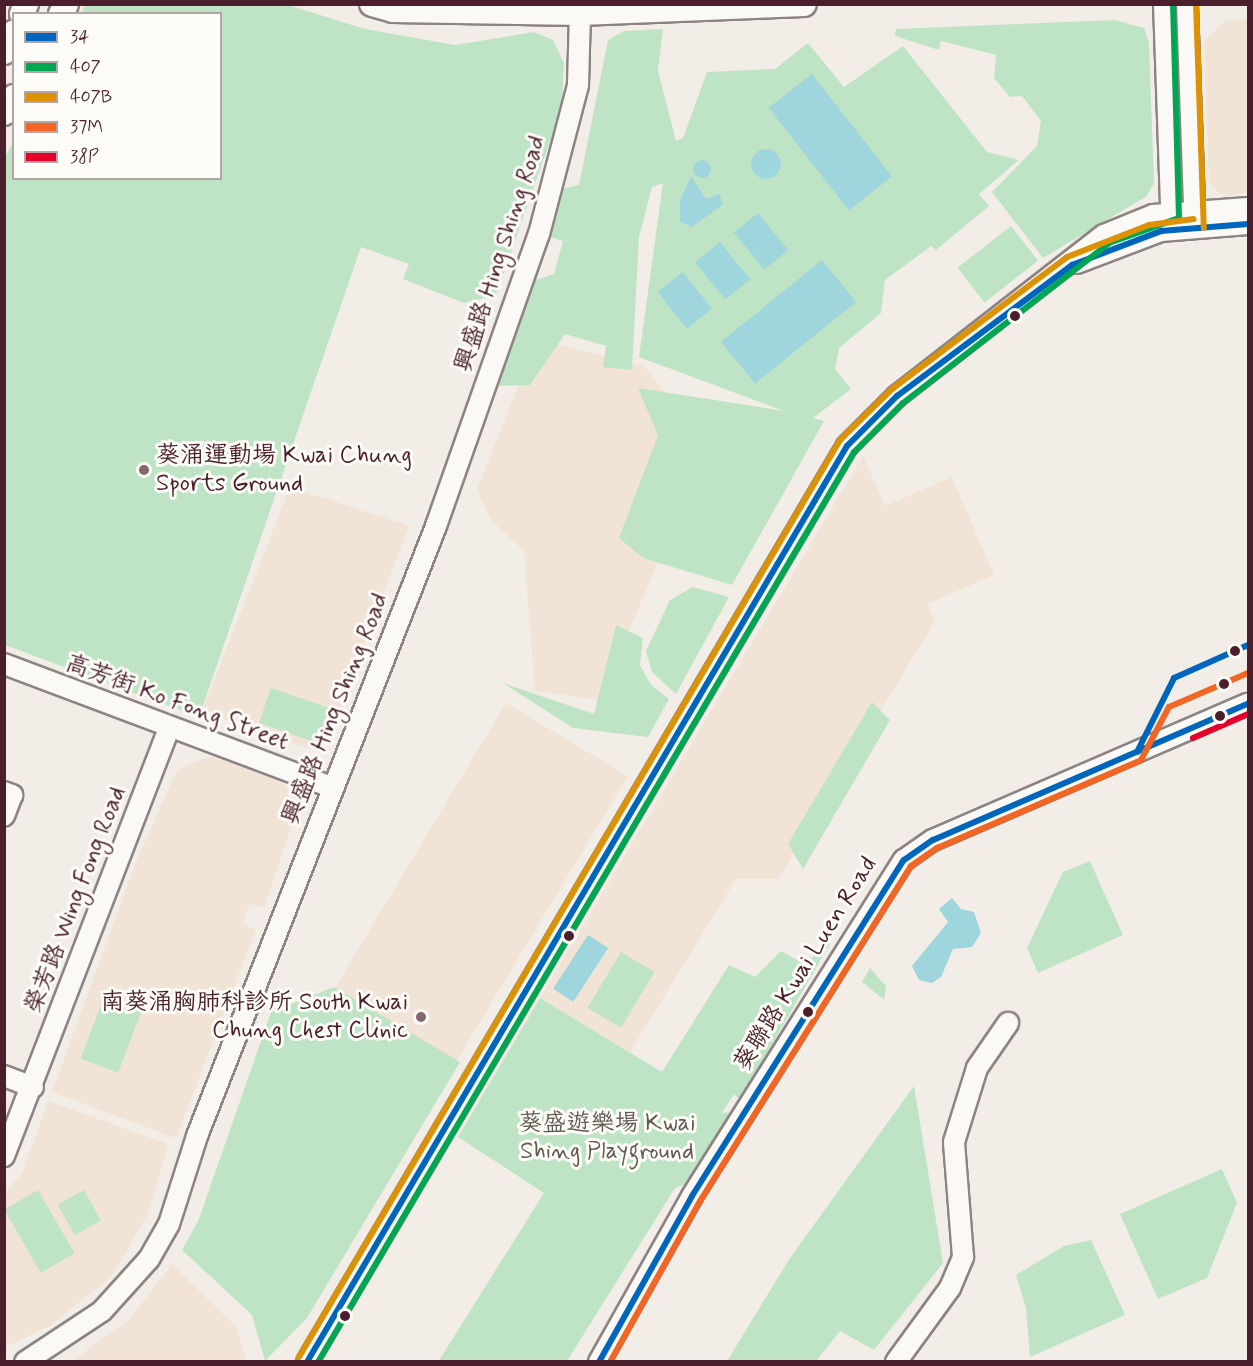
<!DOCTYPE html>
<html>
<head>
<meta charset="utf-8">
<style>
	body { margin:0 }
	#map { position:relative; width:1253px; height:1366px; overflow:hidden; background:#f2ede7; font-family:Mynerve,"LXGW WenKai TC",sans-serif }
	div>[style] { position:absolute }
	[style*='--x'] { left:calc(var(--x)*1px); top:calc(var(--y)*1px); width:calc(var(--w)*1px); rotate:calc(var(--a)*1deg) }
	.built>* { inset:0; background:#f1e3d6; transform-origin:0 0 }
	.green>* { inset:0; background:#bfe4c5; transform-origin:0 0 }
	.water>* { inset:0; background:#9fd5dd; transform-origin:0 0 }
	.round { border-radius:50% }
	.roads { filter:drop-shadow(2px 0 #8e8383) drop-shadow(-2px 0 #8e8383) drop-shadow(0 2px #8e8383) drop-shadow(0 -2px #8e8383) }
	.minor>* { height:20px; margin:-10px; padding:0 10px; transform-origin:10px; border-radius:10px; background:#faf9f6 }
	.major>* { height:24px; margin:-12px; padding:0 12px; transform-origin:12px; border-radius:12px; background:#faf9f6 }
	.bus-1>* { height:6px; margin:-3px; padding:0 3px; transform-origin:3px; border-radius:3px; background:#0065bd }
	.bus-2>* { height:6px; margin:-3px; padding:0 3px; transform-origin:3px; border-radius:3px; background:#00a651 }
	.bus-3>* { height:6px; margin:-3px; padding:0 3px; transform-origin:3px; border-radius:3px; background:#dd9206 }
	.bus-4>* { height:6px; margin:-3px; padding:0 3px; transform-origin:3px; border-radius:3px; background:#f26522 }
	.bus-5>* { height:6px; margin:-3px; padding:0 3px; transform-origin:3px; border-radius:3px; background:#e4002b }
	.dots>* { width:16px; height:16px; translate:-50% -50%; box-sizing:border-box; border:3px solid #fdfcf7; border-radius:50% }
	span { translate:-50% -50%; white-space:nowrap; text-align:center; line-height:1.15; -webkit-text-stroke:6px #fdfcf7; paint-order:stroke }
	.street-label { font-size:24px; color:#4a1f2b }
	.poi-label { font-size:24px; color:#4a1f2b }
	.left { translate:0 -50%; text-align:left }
	.right { translate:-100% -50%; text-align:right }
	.park-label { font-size:24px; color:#615851 }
	.frame { position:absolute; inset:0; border:6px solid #4a1f2b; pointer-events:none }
	.legend { position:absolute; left:12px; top:12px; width:210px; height:168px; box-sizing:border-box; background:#fdfcf7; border:2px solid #b5a4a5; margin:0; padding:8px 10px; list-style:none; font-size:18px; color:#4a1f2b }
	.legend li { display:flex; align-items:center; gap:12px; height:30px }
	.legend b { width:30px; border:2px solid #b5a4a5 }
</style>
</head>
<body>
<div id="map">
	<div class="built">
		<div style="clip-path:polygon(1248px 19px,1248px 192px,1229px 196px,1217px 192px,1209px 181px,1204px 41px,1224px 21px)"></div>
		<div style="clip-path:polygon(537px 339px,644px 366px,682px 413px,659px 559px,600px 700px,535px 691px,524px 551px,491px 520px,477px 489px)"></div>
		<div style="clip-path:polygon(863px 456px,885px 506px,952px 477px,994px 575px,927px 604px,935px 621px,778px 879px,736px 879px,630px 1052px,540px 998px)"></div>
		<div style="clip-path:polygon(290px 487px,409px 526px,328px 740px,311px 749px,202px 711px)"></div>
		<div style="left:506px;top:703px;width:142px;height:332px;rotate:31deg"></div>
		<div style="clip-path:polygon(210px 756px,280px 781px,297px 797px,297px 810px,264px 908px,249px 904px,242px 924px,256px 929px,176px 1138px,52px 1092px,136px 862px,177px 770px)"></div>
		<div style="clip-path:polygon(48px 1101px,168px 1144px,148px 1214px,112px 1276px,51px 1325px,5px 1347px,5px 1192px,22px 1174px)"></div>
		<div style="clip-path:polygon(172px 1264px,237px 1328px,246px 1361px,72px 1361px,130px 1319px)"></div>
	</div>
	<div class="green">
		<div style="clip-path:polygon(86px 5px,288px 5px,365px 29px,455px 45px,534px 32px,553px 40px,564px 63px,562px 107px,496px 295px,464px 303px,403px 279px,409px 264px,361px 247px,199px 717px,5px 645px,4px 159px,13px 142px,14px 178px,220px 178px,220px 14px,81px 13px)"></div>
		<div style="clip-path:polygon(1115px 20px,1144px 28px,1149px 43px,1154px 183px,1147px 196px,1043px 258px,992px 192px,1037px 146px,1041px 121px,1022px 96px,1010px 97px,994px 78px,996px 55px,941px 41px,939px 50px,895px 36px,896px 29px)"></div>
		<div style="clip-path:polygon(663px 29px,658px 71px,676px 141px,683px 138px,707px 72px,775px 69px,808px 43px,844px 87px,903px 46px,987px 152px,1019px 160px,979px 194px,989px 206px,936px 250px,931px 246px,885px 280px,881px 313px,839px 348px,835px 369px,851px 389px,813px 418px,824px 421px,732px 585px,643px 558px,619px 538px,658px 435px,638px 388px,784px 411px,639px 357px,663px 183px,652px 187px,639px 237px,632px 370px,603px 367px,606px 346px,565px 334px,530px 385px,492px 386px,529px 282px,554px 274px,563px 241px,548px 236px,557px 190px,579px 185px,608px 40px,624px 31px)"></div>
		<div style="left:1011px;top:226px;width:44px;height:68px;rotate:52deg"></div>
		<div style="clip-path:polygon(693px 587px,729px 597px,676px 694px,652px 672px,646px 651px,670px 600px)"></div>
		<div style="clip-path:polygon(616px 625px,643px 638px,640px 665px,651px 685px,669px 699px,648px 737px,573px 728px,503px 683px,594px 714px)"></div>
		<div style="left:271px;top:688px;width:64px;height:37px;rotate:19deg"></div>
		<div style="clip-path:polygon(872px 702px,890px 720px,803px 869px,788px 844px)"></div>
		<div style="clip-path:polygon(1090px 861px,1123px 935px,1038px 973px,1027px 948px,1063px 872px)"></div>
		<div style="clip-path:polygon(831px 942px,740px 1100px,734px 1094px,722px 1113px,735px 1112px,688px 1183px,675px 1188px,567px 1361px,438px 1362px,544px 1193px,458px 1137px,540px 998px,662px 1072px,729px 965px,755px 977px,781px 951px,804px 964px)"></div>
		<div style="left:621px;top:952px;width:39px;height:65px;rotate:31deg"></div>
		<div style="clip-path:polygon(870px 968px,886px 986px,884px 1000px,862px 982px)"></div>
		<div style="clip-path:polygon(334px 987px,460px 1062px,307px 1318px,265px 1361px,252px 1315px,182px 1250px,199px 1219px,271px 1012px)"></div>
		<div style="left:105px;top:995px;width:40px;height:68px;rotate:21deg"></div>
		<div style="clip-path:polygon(914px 1086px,943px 1263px,874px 1350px,840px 1331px,816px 1361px,727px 1361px,790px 1258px)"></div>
		<div style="clip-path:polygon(1222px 1169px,1237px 1203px,1207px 1278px,1158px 1299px,1120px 1214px)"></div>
		<div style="left:38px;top:1190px;width:73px;height:39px;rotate:60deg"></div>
		<div style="left:84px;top:1190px;width:35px;height:30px;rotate:61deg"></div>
		<div style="clip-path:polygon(1091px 1240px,1125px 1315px,1030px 1357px,1026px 1308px,1016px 1275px,1064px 1246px)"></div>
	</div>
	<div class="water">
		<div style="left:812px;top:74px;width:130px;height:55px;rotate:52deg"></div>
		<div class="round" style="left:751px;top:149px;width:30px;height:30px"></div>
		<div class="round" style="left:693px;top:160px;width:18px;height:18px"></div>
		<div style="clip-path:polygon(691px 176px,706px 199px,719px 194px,723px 204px,692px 227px,680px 222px,680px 200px)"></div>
		<div style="left:758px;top:213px;width:48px;height:31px;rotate:51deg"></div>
		<div style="left:720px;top:242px;width:48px;height:32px;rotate:51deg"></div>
		<div style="left:822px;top:260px;width:54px;height:130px;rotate:51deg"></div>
		<div style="left:683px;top:272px;width:47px;height:32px;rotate:52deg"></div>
		<div style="clip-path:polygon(952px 898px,961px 909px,974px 912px,981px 933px,972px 947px,953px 949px,941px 977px,932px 983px,919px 980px,912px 966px,948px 922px,939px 909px)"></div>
		<div style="left:588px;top:935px;width:24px;height:64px;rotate:33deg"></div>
	</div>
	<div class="roads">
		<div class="minor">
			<div style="--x:1164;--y:4;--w:226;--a:88"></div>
			<div style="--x:1187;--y:4;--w:224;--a:88"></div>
			<div style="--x:1077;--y:263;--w:90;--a:-20.9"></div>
			<div style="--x:1161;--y:231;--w:87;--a:-4.6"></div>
			<div style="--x:4;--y:664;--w:350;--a:20.6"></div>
			<div style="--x:4;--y:792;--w:9;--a:21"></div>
			<div style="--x:12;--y:795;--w:22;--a:111"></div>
			<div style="--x:4;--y:1076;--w:31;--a:21"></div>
			<div style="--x:4;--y:1156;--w:458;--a:-68.9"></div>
			<div style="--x:25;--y:1362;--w:92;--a:-33.5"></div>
			<div style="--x:102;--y:1311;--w:70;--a:-47.9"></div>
			<div style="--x:149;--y:1259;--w:40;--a:-60.3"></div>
			<div style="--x:169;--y:1224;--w:92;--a:-72.3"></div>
			<div style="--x:197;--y:1136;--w:655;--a:-68.6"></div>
			<div style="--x:436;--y:526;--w:310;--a:-70.6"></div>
			<div style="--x:539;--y:234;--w:154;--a:-75.3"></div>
			<div style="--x:578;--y:85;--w:72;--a:-88.4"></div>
			<div style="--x:307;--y:1362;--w:1063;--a:-59.48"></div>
			<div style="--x:847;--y:446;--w:71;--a:-45"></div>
			<div style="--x:897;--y:396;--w:262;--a:-37.9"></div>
			<div style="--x:1104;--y:235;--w:53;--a:-22.2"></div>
			<div style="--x:1153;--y:215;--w:95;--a:-4.2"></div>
			<div style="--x:599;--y:1362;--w:190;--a:-60.7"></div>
			<div style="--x:692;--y:1196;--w:397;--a:-57.8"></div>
			<div style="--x:904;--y:860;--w:35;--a:-35"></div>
			<div style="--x:933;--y:840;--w:343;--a:-23.4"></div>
			<div style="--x:896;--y:1362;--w:92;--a:-53.9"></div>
			<div style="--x:950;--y:1288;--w:34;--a:-67"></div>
			<div style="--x:963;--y:1257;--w:115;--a:-94.5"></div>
			<div style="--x:954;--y:1142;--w:77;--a:-72.7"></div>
			<div style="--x:977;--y:1068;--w:55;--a:-55.4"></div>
		</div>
		<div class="major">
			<div style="--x:372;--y:4;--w:22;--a:16"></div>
			<div style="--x:393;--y:10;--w:187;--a:0.9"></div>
			<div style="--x:580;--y:13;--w:224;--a:-2.3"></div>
			<div style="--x:22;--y:14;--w:11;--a:-68"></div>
			<div style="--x:61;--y:14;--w:11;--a:-63"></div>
			<div style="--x:4;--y:52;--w:22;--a:-63"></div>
			<div style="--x:4;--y:113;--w:19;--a:-58"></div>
		</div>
	</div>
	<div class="bus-1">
		<div style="--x:1137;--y:752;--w:83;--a:-63.4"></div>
		<div style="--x:1174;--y:678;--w:81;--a:-24"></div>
		<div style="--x:307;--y:1362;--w:1063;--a:-59.48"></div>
		<div style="--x:847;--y:446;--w:71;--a:-45"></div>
		<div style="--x:897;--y:396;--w:219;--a:-36.8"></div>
		<div style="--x:1072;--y:265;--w:95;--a:-20.9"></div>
		<div style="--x:1161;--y:231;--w:87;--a:-4.6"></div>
		<div style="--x:599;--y:1362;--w:190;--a:-60.7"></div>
		<div style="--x:692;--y:1196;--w:397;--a:-57.8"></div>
		<div style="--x:904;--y:860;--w:35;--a:-35"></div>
		<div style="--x:933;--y:840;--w:343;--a:-23.4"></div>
	</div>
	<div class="bus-2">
		<div style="--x:318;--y:1362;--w:1056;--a:-59.5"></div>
		<div style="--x:854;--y:452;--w:69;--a:-45"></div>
		<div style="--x:903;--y:403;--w:261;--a:-37.8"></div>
		<div style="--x:1109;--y:243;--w:74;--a:-19.7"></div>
		<div style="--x:1179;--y:218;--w:214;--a:-91.6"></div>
	</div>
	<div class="bus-3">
		<div style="--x:1196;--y:4;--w:224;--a:88"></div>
		<div style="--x:299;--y:1357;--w:1065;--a:-59.46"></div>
		<div style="--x:840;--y:440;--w:73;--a:-44.4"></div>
		<div style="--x:892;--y:389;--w:219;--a:-37"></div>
		<div style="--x:1067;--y:257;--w:88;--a:-21.3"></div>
		<div style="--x:1149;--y:225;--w:45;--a:-7.6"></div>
	</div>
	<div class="bus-4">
		<div style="--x:610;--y:1362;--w:184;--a:-60.8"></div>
		<div style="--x:700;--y:1201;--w:396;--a:-57.8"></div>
		<div style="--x:911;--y:866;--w:32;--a:-35"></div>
		<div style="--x:937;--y:848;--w:222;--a:-23.3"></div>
		<div style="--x:1141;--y:760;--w:60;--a:-62.2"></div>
		<div style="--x:1169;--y:707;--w:86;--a:-23.3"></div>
	</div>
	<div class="bus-5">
		<div style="--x:1193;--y:738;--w:60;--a:-23.6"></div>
	</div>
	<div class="dots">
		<div style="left:1015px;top:316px;background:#4a1f2b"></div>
		<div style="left:144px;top:470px;background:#85676d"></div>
		<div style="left:1235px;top:651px;background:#4a1f2b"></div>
		<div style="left:1224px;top:684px;background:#4a1f2b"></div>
		<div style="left:1220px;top:716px;background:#4a1f2b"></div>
		<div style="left:569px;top:936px;background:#4a1f2b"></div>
		<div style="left:808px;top:1012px;background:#4a1f2b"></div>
		<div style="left:421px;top:1017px;background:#85676d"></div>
		<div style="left:345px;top:1316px;background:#4a1f2b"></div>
	</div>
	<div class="street-label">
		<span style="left:501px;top:254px;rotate:-72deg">興盛路 Hing Shing Road</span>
		<span style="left:177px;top:703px;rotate:20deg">高芳街 Ko Fong Street</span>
		<span style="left:336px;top:709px;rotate:-68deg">興盛路 Hing Shing Road</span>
		<span style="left:76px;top:900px;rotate:-69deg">榮芳路 Wing Fong Road</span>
		<span style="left:806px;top:964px;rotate:-58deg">葵聯路 Kwai Luen Road</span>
	</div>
	<div class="poi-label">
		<span class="left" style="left:156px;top:470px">葵涌運動場 Kwai Chung<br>Sports Ground</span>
		<span class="right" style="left:408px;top:1017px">南葵涌胸肺科診所 South Kwai<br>Chung Chest Clinic</span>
	</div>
	<div class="park-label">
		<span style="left:607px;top:1138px">葵盛遊樂場 Kwai<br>Shing Playground</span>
	</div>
	<div class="frame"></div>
	<ul class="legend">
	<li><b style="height:8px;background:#0065bd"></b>34</li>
	<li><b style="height:8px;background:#00a651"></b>407</li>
	<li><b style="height:8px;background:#dd9206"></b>407B</li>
	<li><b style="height:8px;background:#f26522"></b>37M</li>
	<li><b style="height:8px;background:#e4002b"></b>38P</li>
	</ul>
</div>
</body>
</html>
